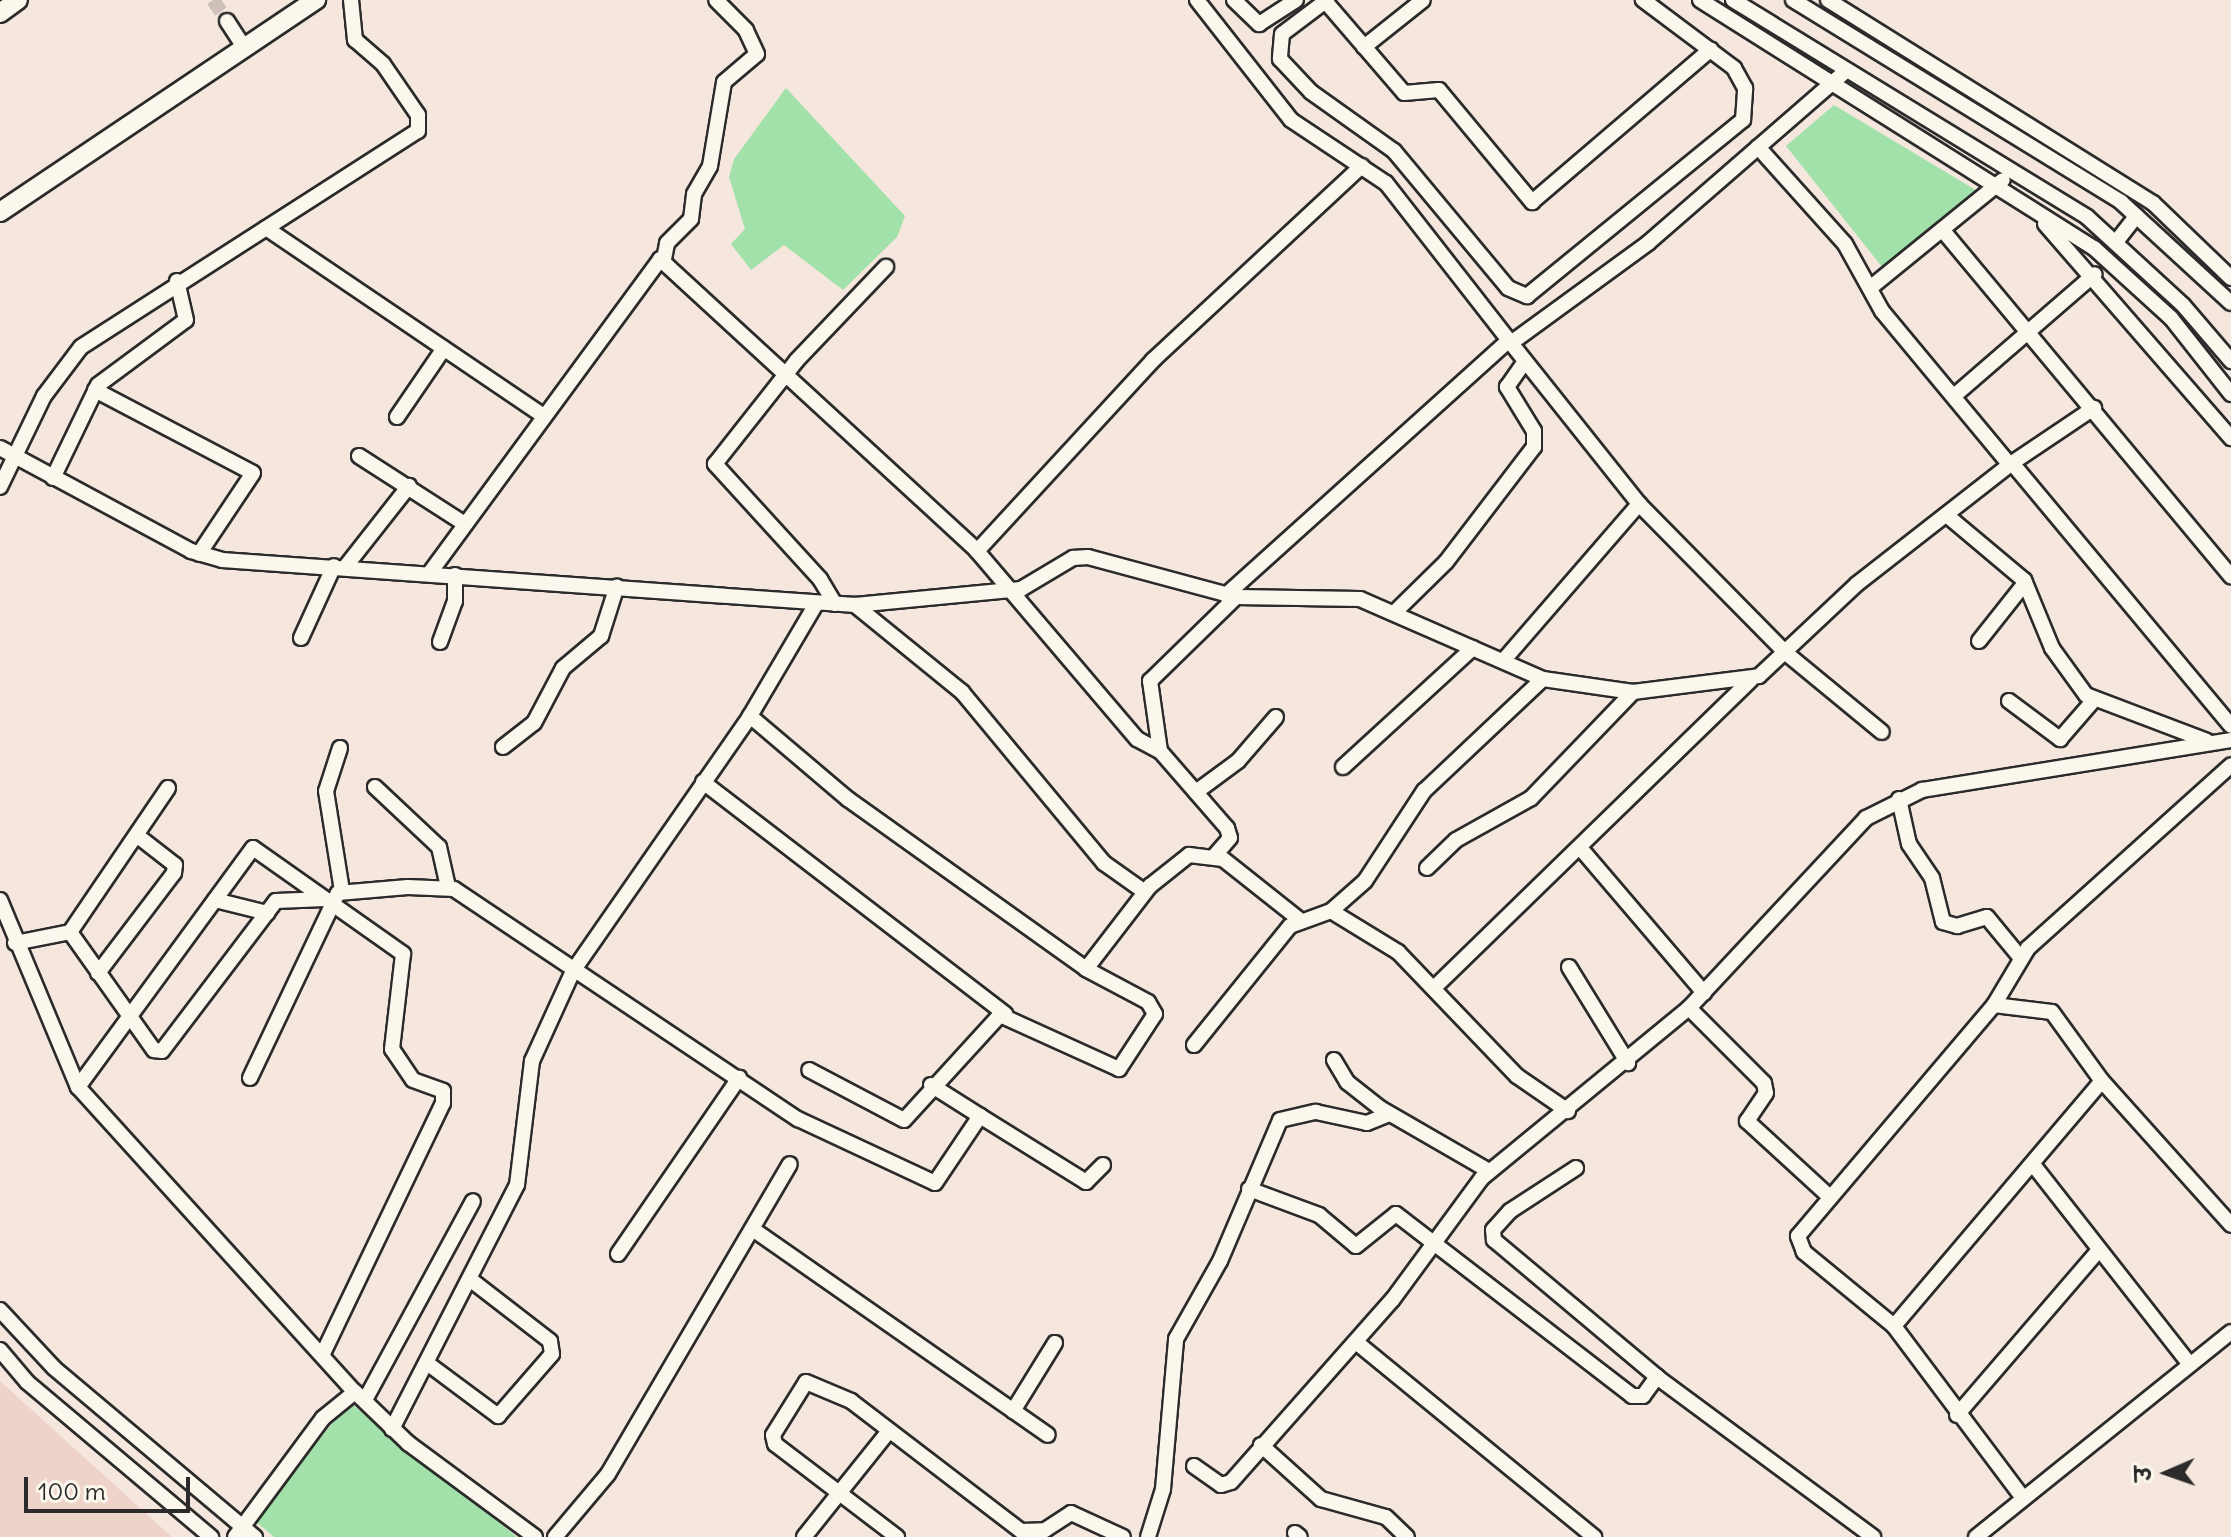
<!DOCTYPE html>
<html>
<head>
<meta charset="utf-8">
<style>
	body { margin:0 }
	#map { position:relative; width:2231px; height:1537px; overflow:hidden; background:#f5e7dd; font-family:Delius,"Playpen Sans Deva",sans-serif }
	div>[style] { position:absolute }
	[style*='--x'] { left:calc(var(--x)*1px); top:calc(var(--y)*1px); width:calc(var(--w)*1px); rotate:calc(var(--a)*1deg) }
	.built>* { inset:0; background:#eed3cb }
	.green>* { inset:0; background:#a2e1a9 }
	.minor-tunnel>* { height:14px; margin-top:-7px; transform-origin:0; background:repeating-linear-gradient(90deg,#cdc1b9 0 14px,transparent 0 21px) }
	.roads { filter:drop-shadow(2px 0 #2b2b2b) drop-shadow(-2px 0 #2b2b2b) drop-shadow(0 2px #2b2b2b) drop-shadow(0 -2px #2b2b2b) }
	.minor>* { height:14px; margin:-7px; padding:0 7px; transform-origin:7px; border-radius:7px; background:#fbf7ec }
	.major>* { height:18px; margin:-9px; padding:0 9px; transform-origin:9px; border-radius:9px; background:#fbf7ec }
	span { translate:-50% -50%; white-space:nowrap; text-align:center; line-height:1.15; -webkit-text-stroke:6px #fbf7ec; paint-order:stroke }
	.north { position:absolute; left:2127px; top:1433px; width:80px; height:80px; -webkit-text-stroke:6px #fbf7ec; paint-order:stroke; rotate:268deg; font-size:22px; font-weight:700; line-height:32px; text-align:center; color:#2b2b2b }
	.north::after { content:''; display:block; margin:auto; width:28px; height:36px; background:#2b2b2b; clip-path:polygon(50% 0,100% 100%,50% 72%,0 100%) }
	.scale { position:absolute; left:24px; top:1477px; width:166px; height:36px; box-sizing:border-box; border:4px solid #2b2b2b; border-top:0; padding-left:10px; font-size:24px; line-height:28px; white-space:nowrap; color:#2b2b2b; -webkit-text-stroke:6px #fbf7ec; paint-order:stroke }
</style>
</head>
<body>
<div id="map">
	<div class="built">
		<div style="clip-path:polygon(0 1381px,172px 1537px,0 1537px)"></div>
	</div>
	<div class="green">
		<div style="clip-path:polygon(786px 88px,905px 216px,897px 237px,843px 290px,784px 245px,751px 270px,731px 244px,745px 229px,729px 177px,734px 159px)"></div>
		<div style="clip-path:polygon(1834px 105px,1979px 192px,1883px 268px,1786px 146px)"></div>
		<div style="clip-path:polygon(349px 1402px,517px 1537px,274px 1537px,255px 1521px)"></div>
	</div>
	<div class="minor-tunnel">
		<div style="--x:213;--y:0;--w:25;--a:56"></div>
	</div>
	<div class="roads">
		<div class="minor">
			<div style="--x:1197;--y:0;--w:152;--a:51.9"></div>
			<div style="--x:1291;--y:120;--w:114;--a:33.6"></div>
			<div style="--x:1386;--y:183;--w:203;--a:52"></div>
			<div style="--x:1511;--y:343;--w:170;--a:-36.1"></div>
			<div style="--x:1648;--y:243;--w:261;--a:-41"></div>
			<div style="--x:1234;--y:0;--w:35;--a:44"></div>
			<div style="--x:1259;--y:24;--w:44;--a:-33"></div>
			<div style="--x:1327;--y:0;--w:56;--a:142.9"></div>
			<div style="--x:1282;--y:34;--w:25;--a:95"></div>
			<div style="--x:1280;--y:59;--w:45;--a:46.8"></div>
			<div style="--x:1311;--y:92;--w:102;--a:35.4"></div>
			<div style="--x:1394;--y:151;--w:178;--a:50.2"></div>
			<div style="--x:1508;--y:288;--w:21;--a:23"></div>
			<div style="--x:1527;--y:296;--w:279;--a:-39.2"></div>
			<div style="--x:1743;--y:120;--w:32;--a:-86"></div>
			<div style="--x:1745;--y:88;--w:23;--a:-119"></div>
			<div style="--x:1734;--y:68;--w:114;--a:-143.2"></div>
			<div style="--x:1700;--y:0;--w:466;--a:32.2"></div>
			<div style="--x:2094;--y:248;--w:104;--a:42.3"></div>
			<div style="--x:2171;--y:318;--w:97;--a:51.7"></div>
			<div style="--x:1733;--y:0;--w:415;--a:31.5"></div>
			<div style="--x:2087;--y:217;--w:130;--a:42.5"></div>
			<div style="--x:2183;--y:305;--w:74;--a:49.4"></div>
			<div style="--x:1793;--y:0;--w:385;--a:31.6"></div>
			<div style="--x:2121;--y:202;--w:149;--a:42.6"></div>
			<div style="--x:1828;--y:0;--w:383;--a:32"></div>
			<div style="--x:2153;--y:203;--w:108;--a:43.9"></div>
			<div style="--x:1325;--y:1;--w:121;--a:49.3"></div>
			<div style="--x:1404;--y:93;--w:35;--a:-5"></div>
			<div style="--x:1439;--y:90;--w:146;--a:50.3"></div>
			<div style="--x:1532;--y:202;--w:235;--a:-40.5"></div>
			<div style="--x:227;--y:21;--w:30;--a:57"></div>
			<div style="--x:1364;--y:47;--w:75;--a:-38.5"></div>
			<div style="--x:1758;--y:147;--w:130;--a:48.1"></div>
			<div style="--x:1845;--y:244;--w:77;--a:61.1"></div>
			<div style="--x:1882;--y:311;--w:197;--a:50.3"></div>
			<div style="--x:2045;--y:224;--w:284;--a:49"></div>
			<div style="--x:266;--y:228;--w:336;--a:34.1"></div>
			<div style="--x:1945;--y:233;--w:447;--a:50.2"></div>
			<div style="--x:2116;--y:242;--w:33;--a:-52"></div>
			<div style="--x:664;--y:259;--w:16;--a:-79"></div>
			<div style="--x:667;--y:243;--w:34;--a:-45"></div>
			<div style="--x:691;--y:219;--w:25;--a:-83"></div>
			<div style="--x:694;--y:194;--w:32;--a:-60"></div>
			<div style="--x:710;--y:166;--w:85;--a:-80.5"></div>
			<div style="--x:724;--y:82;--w:43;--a:-40.3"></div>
			<div style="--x:757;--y:54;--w:26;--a:-115"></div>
			<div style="--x:746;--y:30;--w:42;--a:-135"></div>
			<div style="--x:1870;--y:288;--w:171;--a:-39.1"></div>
			<div style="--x:1511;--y:343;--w:206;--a:51.5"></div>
			<div style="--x:1639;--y:504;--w:209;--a:45.4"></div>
			<div style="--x:1786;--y:653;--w:124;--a:39.5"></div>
			<div style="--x:95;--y:390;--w:178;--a:27.7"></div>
			<div style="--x:253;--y:473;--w:97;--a:123.7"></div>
			<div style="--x:1954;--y:396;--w:186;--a:-40.9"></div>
			<div style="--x:397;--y:417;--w:83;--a:-55.7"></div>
			<div style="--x:0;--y:448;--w:217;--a:28.3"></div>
			<div style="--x:191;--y:551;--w:32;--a:16"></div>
			<div style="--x:222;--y:560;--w:635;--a:4.07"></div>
			<div style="--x:855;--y:605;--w:167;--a:-5.5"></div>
			<div style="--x:1021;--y:589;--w:61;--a:-30.8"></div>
			<div style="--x:1073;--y:558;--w:15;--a:-4"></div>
			<div style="--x:1088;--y:557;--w:153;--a:15.1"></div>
			<div style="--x:1236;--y:597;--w:124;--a:0.9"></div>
			<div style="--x:1360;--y:599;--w:200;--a:23.6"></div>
			<div style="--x:1543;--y:679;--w:91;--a:8.2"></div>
			<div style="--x:1633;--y:692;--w:127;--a:-7.2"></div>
			<div style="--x:1759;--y:676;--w:134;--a:-43.2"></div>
			<div style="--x:1857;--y:584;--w:197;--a:-38"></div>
			<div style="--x:2012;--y:463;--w:342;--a:50.2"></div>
			<div style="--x:359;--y:456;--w:126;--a:32.7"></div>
			<div style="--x:2012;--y:463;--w:99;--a:-33.9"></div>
			<div style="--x:53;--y:478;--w:103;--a:-64.2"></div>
			<div style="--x:98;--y:385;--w:109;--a:-36.5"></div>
			<div style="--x:186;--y:320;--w:40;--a:-103"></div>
			<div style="--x:0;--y:487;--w:101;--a:-64.2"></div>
			<div style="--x:44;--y:396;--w:61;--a:-52.9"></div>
			<div style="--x:81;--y:347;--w:400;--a:-32.7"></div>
			<div style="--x:418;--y:131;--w:16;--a:-90"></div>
			<div style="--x:418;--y:115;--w:62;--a:-124.5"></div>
			<div style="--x:383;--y:64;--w:37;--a:-139"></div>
			<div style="--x:355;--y:40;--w:40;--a:-95.7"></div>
			<div style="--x:1950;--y:518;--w:97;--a:40"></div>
			<div style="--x:2024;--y:580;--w:74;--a:67.6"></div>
			<div style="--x:2052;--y:648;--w:58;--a:54.1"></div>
			<div style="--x:2086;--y:695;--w:129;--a:20.8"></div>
			<div style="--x:977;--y:551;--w:247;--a:49.6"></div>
			<div style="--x:1137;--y:739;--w:26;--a:28"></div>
			<div style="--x:1160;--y:751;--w:102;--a:49"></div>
			<div style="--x:1227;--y:828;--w:10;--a:73"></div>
			<div style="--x:1230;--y:838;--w:23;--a:131"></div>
			<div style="--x:346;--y:566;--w:102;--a:-51.8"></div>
			<div style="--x:429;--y:574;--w:391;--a:-53.7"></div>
			<div style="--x:660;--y:259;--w:431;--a:42.6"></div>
			<div style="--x:977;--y:551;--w:260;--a:-47.3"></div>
			<div style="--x:1153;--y:360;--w:285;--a:-42.9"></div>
			<div style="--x:1226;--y:595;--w:378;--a:-42"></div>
			<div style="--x:835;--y:604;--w:29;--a:-121"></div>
			<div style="--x:820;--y:579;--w:156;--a:-132.4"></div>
			<div style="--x:715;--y:464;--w:132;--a:-51.7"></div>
			<div style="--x:797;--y:360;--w:129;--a:-46.3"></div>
			<div style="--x:855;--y:605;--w:138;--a:39.1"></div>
			<div style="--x:962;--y:692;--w:222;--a:50.3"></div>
			<div style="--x:1104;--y:863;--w:50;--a:35.3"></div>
			<div style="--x:1395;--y:612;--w:71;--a:-44.4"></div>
			<div style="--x:1446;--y:562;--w:145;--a:-52.6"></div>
			<div style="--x:1534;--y:447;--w:16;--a:-90"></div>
			<div style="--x:1534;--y:431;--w:52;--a:-121.5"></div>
			<div style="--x:1507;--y:387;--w:29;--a:-55"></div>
			<div style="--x:301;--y:638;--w:79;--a:-65.4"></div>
			<div style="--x:1979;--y:641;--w:74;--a:-51.6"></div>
			<div style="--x:440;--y:642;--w:44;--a:-69.9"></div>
			<div style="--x:455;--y:601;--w:26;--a:-90"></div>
			<div style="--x:1503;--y:661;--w:208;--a:-49.1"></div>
			<div style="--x:2009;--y:701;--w:64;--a:36.7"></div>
			<div style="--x:2060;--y:739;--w:50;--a:-49"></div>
			<div style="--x:750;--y:716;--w:128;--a:40.3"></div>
			<div style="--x:848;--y:799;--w:292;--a:35.5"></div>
			<div style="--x:1086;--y:969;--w:70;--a:28"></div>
			<div style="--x:1148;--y:1002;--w:14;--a:60"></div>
			<div style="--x:1155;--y:1014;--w:66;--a:123.2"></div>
			<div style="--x:1119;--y:1069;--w:131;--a:-155.6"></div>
			<div style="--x:1000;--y:1015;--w:142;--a:132.4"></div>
			<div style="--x:904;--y:1120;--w:107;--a:-152.2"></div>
			<div style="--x:503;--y:747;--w:39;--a:-38"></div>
			<div style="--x:534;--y:723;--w:62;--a:-62.2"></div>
			<div style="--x:563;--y:668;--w:50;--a:-40.1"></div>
			<div style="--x:601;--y:636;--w:52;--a:-72.3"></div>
			<div style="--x:340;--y:748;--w:45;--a:108"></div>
			<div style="--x:326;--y:791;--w:101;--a:80.9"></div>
			<div style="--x:1160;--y:751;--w:71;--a:-98.1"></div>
			<div style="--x:1150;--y:681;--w:120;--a:-44.3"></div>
			<div style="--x:1343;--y:767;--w:176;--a:-42.5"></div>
			<div style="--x:703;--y:782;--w:381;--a:37.5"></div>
			<div style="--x:375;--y:787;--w:88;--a:43.2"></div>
			<div style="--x:439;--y:847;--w:41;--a:77.3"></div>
			<div style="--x:168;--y:788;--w:174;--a:124.2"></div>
			<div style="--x:70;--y:932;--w:145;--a:54.6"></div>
			<div style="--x:154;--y:1050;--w:8;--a:7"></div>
			<div style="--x:162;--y:1051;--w:188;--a:-52.8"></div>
			<div style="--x:276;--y:901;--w:49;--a:-2.3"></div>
			<div style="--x:1196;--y:792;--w:52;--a:-36.4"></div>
			<div style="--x:1238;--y:761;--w:58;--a:-49.2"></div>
			<div style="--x:1899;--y:799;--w:46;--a:77.5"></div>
			<div style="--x:1909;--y:844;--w:41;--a:55.9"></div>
			<div style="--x:1932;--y:878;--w:45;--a:76"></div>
			<div style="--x:1943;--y:922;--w:15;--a:16"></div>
			<div style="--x:1957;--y:926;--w:31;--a:-17"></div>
			<div style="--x:1987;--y:917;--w:52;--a:50.5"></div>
			<div style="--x:1582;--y:850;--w:188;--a:49.5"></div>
			<div style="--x:1427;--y:868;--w:40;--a:-44"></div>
			<div style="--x:1456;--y:840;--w:86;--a:-29.2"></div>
			<div style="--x:1531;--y:798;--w:147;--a:-46.1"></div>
			<div style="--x:0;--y:900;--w:203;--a:67.4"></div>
			<div style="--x:78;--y:1087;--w:412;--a:47.8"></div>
			<div style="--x:355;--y:1392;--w:74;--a:43.9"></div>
			<div style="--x:408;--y:1443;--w:158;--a:36.5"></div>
			<div style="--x:215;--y:900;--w:54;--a:14"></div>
			<div style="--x:1331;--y:911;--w:45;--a:-41.4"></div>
			<div style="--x:1365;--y:881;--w:108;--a:-56.8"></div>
			<div style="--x:1424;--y:791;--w:163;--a:-43.3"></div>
			<div style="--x:15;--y:943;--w:56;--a:-11.3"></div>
			<div style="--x:1569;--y:967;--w:113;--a:58.4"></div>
			<div style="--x:1086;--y:969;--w:105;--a:-52.4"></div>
			<div style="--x:1150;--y:886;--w:50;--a:-38.5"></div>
			<div style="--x:1189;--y:855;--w:34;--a:7"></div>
			<div style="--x:1223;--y:859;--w:98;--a:38.4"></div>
			<div style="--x:98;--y:973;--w:126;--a:-52.8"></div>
			<div style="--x:174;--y:873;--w:8;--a:-83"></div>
			<div style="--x:175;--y:865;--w:46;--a:-142.1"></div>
			<div style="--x:1437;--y:985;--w:438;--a:-44.2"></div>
			<div style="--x:1994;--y:1005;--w:58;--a:6.9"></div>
			<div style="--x:2052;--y:1012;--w:85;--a:54.1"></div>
			<div style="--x:2102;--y:1081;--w:193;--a:48.1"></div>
			<div style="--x:1689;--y:1008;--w:106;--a:45"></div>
			<div style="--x:1764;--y:1083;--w:10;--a:79"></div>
			<div style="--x:1766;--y:1093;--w:34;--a:124"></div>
			<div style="--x:1747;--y:1121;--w:113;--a:42.5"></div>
			<div style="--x:1194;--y:1045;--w:153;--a:-51.1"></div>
			<div style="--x:1290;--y:926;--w:44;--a:-20.1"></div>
			<div style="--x:1331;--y:911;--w:79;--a:31.5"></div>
			<div style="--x:1398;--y:952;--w:172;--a:46.2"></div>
			<div style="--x:1517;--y:1076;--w:62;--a:34.5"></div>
			<div style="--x:1334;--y:1060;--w:26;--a:59"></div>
			<div style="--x:1347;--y:1082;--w:42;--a:38.2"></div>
			<div style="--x:1380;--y:1108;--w:126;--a:30"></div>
			<div style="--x:250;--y:1078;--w:205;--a:-64.6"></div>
			<div style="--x:338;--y:893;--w:70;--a:-4.9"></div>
			<div style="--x:408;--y:887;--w:46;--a:2.5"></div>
			<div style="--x:454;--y:889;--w:414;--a:33.8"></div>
			<div style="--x:798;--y:1119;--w:151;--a:25"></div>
			<div style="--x:935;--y:1183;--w:81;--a:-56.1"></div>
			<div style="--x:980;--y:1116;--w:58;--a:-147.7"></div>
			<div style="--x:78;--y:1087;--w:296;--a:-53.8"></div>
			<div style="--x:253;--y:848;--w:184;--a:35.2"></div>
			<div style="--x:403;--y:954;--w:96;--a:96.6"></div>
			<div style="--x:392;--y:1049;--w:37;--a:56"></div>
			<div style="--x:413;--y:1080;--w:32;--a:20"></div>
			<div style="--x:443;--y:1091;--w:12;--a:90"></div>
			<div style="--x:443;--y:1103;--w:280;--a:115.6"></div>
			<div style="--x:980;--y:1116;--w:125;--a:31.9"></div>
			<div style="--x:1086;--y:1182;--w:24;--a:-45"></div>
			<div style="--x:2035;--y:1167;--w:251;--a:51.9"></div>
			<div style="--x:1576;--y:1168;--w:79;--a:146.9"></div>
			<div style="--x:1510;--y:1211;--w:25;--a:132"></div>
			<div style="--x:1493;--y:1230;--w:10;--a:84"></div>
			<div style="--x:1494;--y:1240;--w:213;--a:40"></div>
			<div style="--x:1657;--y:1377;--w:269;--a:36.5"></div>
			<div style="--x:1249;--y:1189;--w:75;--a:20.4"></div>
			<div style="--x:1319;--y:1215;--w:48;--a:40"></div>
			<div style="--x:1356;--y:1246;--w:51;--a:-38.7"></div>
			<div style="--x:1396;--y:1214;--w:298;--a:37.6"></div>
			<div style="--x:1632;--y:1396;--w:11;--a:0"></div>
			<div style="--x:1643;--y:1396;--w:24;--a:-54"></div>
			<div style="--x:754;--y:1230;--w:358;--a:34.9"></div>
			<div style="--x:618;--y:1254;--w:214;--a:-55.5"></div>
			<div style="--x:0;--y:1310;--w:79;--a:47"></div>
			<div style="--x:54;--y:1368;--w:263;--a:40.1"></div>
			<div style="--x:1894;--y:1326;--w:321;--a:-49.7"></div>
			<div style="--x:1356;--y:1342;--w:308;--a:39.3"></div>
			<div style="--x:0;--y:1350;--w:42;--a:49.8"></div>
			<div style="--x:27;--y:1382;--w:241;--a:40.1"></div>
			<div style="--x:427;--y:1363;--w:89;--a:36.7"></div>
			<div style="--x:498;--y:1416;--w:82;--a:-48.9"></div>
			<div style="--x:552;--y:1354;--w:13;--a:-99"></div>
			<div style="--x:550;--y:1341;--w:100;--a:-142.3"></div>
			<div style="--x:365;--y:1400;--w:226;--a:-61.5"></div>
			<div style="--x:1013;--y:1411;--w:80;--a:-58.3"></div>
			<div style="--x:1957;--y:1415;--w:218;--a:-49.3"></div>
			<div style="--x:392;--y:1429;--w:274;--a:-62.9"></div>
			<div style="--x:517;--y:1185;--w:125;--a:-83.1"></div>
			<div style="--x:532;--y:1061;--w:99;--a:-65.5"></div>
			<div style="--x:573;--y:971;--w:310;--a:-55.2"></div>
			<div style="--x:750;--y:716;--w:130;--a:-59.5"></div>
			<div style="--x:1261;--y:1445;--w:81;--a:42"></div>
			<div style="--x:1321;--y:1499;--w:67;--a:15.5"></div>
			<div style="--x:1386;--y:1517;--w:29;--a:44"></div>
			<div style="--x:1194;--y:1466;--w:33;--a:35"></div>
			<div style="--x:1221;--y:1485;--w:10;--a:-17"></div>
			<div style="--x:1231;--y:1482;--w:244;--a:-48.5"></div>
			<div style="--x:1393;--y:1299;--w:150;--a:-53.7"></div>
			<div style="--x:1482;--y:1178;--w:268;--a:-39.4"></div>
			<div style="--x:1689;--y:1008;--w:260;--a:-47"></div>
			<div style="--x:1866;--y:818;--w:63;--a:-26.6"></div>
			<div style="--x:1922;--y:790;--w:313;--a:-9.2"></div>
			<div style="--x:2023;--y:1498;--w:215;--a:-126.9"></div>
			<div style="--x:1894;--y:1326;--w:117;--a:-140.6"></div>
			<div style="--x:1804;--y:1252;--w:17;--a:-111"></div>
			<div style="--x:1798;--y:1236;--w:303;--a:-49.7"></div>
			<div style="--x:1994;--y:1005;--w:66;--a:-59.2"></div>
			<div style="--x:2028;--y:948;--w:273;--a:-42"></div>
			<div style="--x:1295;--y:1533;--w:6;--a:39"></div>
			<div style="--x:235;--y:1537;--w:148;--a:-53.5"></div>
			<div style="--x:323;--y:1418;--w:41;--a:-39.1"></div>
			<div style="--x:555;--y:1537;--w:82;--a:-49.9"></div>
			<div style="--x:608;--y:1474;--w:359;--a:-59.6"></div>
			<div style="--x:804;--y:1537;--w:136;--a:-51.3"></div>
			<div style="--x:897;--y:1537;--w:153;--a:-142.7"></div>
			<div style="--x:775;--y:1444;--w:9;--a:-103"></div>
			<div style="--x:773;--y:1435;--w:62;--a:-58.1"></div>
			<div style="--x:806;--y:1382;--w:49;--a:22.9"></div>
			<div style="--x:851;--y:1401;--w:214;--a:37.4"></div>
			<div style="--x:1021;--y:1531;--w:24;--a:-2"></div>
			<div style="--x:1045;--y:1530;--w:31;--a:-33"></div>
			<div style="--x:1071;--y:1513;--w:57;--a:24.8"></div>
			<div style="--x:1148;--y:1537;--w:50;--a:-72.6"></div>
			<div style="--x:1163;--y:1489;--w:151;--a:-85"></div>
			<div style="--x:1176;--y:1339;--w:90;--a:-60.6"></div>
			<div style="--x:1220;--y:1261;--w:153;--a:-66.9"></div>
			<div style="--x:1280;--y:1120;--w:37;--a:-13"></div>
			<div style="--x:1316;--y:1112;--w:52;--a:12.2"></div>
			<div style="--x:1367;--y:1123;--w:24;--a:-22"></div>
			<div style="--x:1976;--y:1537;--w:327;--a:-38.8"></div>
		</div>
		<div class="major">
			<div style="--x:0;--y:13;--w:22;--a:-36"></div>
			<div style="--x:0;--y:212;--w:381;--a:-33.9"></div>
		</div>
	</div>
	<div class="north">उ</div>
	<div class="scale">100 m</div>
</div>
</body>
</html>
